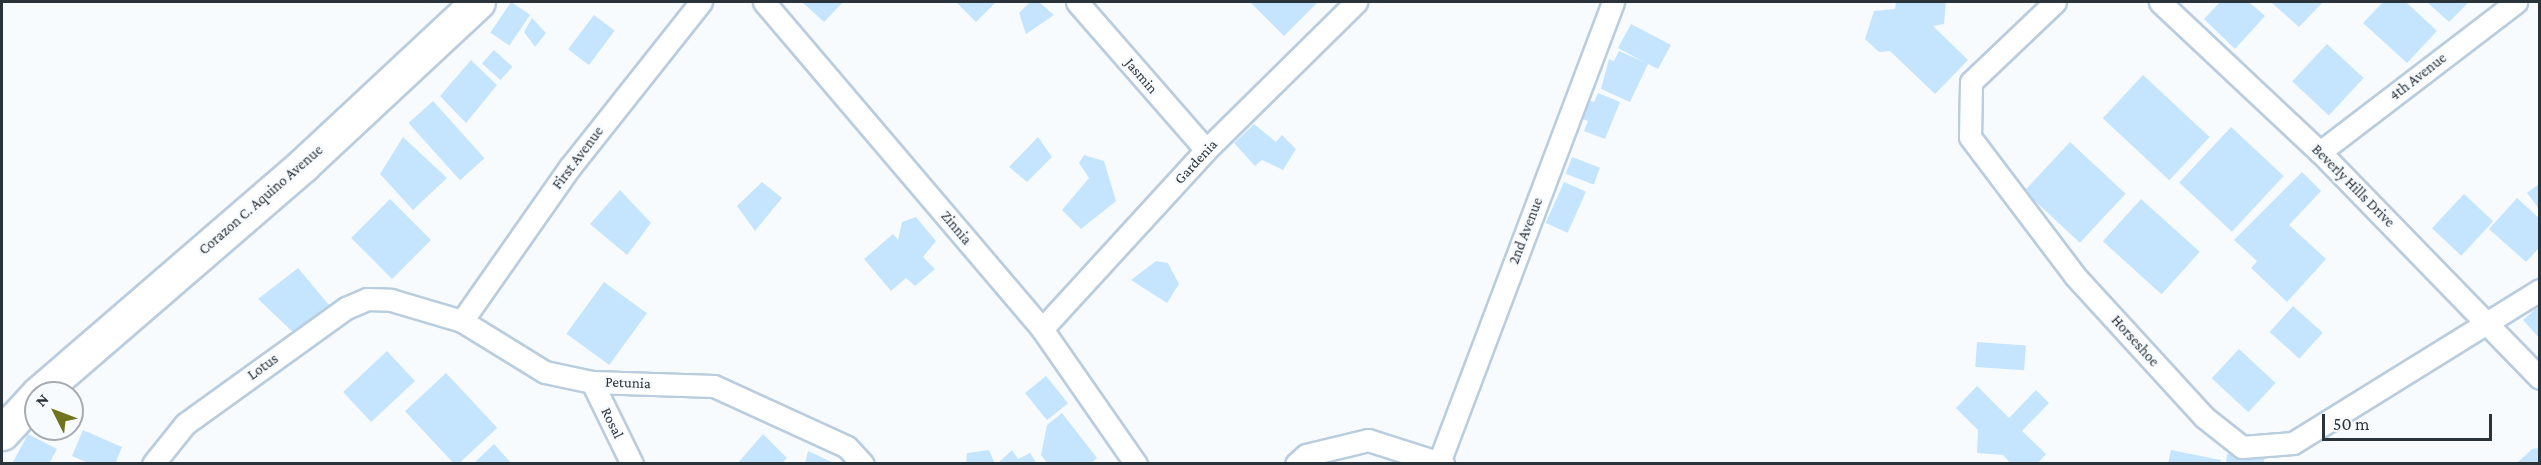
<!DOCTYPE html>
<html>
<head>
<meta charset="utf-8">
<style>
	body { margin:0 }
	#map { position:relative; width:2541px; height:465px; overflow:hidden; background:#f7fbfe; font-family:"Crimson Pro",serif }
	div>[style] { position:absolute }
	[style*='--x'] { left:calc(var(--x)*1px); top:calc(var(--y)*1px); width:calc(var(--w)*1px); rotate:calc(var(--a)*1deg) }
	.building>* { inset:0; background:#c5e5ff; transform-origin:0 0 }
	.roads { filter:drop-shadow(2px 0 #b9cdde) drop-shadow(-2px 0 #b9cdde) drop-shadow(0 2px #b9cdde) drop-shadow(0 -2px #b9cdde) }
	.street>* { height:21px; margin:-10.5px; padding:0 10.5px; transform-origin:10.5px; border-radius:10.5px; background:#fff }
	.primary>* { height:33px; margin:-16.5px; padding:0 16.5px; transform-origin:16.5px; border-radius:16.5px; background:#fff }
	span { translate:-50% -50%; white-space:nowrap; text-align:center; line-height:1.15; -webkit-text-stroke:5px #f7fbfe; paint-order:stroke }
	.street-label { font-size:15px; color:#2b333a }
	.frame { position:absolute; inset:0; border:3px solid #2b333a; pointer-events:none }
	.north { position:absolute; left:24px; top:381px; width:60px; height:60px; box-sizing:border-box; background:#f7fbfe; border:2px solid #a5abb0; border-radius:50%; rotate:312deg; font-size:16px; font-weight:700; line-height:24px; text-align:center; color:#2b333a }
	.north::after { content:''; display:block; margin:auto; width:21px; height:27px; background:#70751d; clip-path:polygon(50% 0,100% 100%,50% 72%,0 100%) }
	.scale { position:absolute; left:2322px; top:414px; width:170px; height:27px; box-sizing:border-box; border:3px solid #2b333a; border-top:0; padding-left:8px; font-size:18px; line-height:21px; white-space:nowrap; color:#2b333a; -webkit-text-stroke:4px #f7fbfe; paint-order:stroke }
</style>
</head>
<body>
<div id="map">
	<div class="building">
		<div style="left:511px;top:2px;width:23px;height:37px;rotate:34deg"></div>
		<div style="clip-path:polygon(802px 2px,843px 2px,824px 22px)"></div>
		<div style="clip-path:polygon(956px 2px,996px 2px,976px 22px)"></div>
		<div style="clip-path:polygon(1030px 2px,1039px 2px,1054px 15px,1026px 34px,1019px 13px)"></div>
		<div style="clip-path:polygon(1318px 2px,1284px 36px,1251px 3px,1253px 2px)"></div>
		<div style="clip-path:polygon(1896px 2px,1946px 2px,1944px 24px,1933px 26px,1968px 60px,1935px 94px,1890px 51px,1879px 52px,1865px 39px,1874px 11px,1895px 9px)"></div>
		<div style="clip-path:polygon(2220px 2px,2249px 2px,2265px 16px,2235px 49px,2204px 19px)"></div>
		<div style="clip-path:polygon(2271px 2px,2323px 2px,2299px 27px)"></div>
		<div style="clip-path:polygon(2383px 2px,2406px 2px,2437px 31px,2407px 63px,2363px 23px)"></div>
		<div style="clip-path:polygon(2427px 2px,2469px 2px,2449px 22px)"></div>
		<div style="left:594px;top:15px;width:26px;height:43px;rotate:37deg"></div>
		<div style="clip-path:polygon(532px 18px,546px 33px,535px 47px,524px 32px)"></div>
		<div style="clip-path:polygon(1631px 24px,1671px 45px,1658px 69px,1648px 64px,1630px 102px,1601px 89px,1609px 59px,1614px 61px,1619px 51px,1644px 62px,1618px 48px)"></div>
		<div style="left:2327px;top:44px;width:50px;height:51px;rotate:43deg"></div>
		<div style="left:494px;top:50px;width:25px;height:18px;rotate:42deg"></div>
		<div style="clip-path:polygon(471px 60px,497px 85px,466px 123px,440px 96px)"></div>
		<div style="left:2143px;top:75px;width:91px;height:59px;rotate:43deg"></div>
		<div style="clip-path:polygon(1598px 93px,1620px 102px,1605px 139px,1584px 131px,1588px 121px,1580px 118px,1587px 100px,1594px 102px)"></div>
		<div style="left:433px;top:101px;width:77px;height:33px;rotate:48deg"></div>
		<div style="clip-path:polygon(1254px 124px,1276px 142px,1282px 135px,1296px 149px,1283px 170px,1262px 160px,1255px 166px,1234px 143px)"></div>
		<div style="left:2231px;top:127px;width:72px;height:76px;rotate:43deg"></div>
		<div style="clip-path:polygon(403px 137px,447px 178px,413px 210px,380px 174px)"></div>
		<div style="clip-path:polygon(1038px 137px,1052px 157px,1027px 182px,1009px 167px)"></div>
		<div style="left:2070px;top:142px;width:76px;height:67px;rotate:43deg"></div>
		<div style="clip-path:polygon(1084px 155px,1104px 161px,1116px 201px,1081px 229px,1062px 210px,1089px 178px,1079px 163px)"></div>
		<div style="left:1572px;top:157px;width:30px;height:18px;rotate:21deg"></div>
		<div style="clip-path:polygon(2302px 172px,2321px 191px,2289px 225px,2326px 259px,2287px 302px,2251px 268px,2257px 261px,2234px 240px)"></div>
		<div style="clip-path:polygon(762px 182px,782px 198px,755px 231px,737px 206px)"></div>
		<div style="left:1564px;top:182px;width:24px;height:45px;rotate:24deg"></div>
		<div style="clip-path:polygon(2540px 183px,2540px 210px,2527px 193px)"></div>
		<div style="clip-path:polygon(620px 190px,651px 223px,627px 255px,590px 224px)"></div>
		<div style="left:2464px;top:194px;width:40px;height:47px;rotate:43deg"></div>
		<div style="clip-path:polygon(2517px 198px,2540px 219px,2540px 247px,2526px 262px,2489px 229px)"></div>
		<div style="left:390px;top:199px;width:58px;height:55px;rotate:45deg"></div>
		<div style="left:2141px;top:199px;width:79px;height:57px;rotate:42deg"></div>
		<div style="clip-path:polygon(916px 217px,936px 241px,923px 257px,935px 269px,915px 286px,906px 278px,891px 291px,864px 259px,893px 234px,898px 240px,902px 222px)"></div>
		<div style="clip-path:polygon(1156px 261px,1168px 263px,1179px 284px,1167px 303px,1131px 280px)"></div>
		<div style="clip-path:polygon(298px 268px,334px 311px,298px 337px,258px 299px)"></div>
		<div style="left:604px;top:282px;width:53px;height:64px;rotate:36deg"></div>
		<div style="clip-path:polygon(2540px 305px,2540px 339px,2523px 320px)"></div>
		<div style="left:2293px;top:306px;width:40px;height:35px;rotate:42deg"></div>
		<div style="left:1977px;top:342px;width:49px;height:25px;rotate:4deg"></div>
		<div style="left:2239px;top:349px;width:50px;height:40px;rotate:43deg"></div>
		<div style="left:387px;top:351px;width:41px;height:60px;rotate:47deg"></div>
		<div style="left:446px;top:373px;width:75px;height:56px;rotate:47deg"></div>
		<div style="left:1046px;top:376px;width:35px;height:27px;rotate:51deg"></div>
		<div style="clip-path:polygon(1977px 386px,2009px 418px,2036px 390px,2049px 403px,2022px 431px,2046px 454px,2037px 464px,2011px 464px,2003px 455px,1977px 453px,1978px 430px,1956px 408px)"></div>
		<div style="clip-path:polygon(1062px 413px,1097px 458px,1090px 464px,1048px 464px,1041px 455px,1047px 425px)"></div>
		<div style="clip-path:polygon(83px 430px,122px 447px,115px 464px,90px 464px,72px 456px)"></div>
		<div style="clip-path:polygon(28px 434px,57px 449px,49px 464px,13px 462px)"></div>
		<div style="clip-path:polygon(763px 434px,787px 458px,781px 464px,737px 464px)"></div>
		<div style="clip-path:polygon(494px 444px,512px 464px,473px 464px)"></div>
		<div style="clip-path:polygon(2540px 448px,2540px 464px,2516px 464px,2532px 449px)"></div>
		<div style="clip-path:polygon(989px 450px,995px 464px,966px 464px,967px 453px)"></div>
		<div style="clip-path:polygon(1012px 450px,1018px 459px,1030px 453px,1037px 464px,997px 464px)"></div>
		<div style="clip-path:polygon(2171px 450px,2221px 460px,2220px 464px,2168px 464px)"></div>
		<div style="clip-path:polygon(808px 451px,836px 464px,805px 464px)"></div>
		<div style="clip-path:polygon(2227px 454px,2264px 459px,2264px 464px,2226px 464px)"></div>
	</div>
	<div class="roads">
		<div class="street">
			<div style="--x:764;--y:2;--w:429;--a:49.6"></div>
			<div style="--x:1042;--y:329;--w:165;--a:55.2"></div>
			<div style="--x:1077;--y:2;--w:196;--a:48.9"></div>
			<div style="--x:2055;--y:2;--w:116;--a:136.4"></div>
			<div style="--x:1971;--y:82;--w:55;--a:91"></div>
			<div style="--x:1970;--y:137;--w:174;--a:52.9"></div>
			<div style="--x:2075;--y:276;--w:191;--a:47.5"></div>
			<div style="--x:2204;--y:417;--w:48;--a:38.3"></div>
			<div style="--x:2242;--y:447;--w:51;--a:-4.5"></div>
			<div style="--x:2293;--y:443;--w:291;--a:-31.8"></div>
			<div style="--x:2160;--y:2;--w:219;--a:43.2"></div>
			<div style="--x:2320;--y:152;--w:315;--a:45.8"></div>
			<div style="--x:2320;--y:152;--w:247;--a:-37.4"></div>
			<div style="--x:462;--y:321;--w:188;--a:-55"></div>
			<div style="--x:570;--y:167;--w:211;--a:-51.6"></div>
			<div style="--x:1042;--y:329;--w:243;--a:-47.5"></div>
			<div style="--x:1206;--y:150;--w:211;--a:-44.6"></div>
			<div style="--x:592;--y:382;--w:91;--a:64"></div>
			<div style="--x:1440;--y:460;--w:490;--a:-69.3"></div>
			<div style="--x:153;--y:464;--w:51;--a:-51.3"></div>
			<div style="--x:185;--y:424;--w:198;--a:-35.8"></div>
			<div style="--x:346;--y:308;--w:23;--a:-23"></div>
			<div style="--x:367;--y:299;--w:24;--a:2"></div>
			<div style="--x:391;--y:300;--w:74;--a:16.5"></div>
			<div style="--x:462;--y:321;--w:97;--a:31.6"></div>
			<div style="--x:545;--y:372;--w:48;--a:12"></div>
			<div style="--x:592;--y:382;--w:122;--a:1.9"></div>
			<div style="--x:714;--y:386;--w:146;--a:24.6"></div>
			<div style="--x:847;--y:447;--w:23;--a:47"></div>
			<div style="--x:1296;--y:464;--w:13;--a:-42"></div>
			<div style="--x:1306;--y:455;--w:64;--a:-13.6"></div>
			<div style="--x:1368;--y:440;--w:79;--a:17.7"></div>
		</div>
		<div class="primary">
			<div style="--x:39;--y:393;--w:349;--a:-40.8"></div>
			<div style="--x:303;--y:165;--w:239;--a:-43"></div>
			<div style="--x:2;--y:433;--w:50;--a:-47.4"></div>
		</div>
	</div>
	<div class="street-label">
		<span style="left:1141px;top:76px;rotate:49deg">Jasmin</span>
		<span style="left:2418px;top:77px;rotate:-38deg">4th Avenue</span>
		<span style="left:578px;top:158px;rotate:-53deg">First Avenue</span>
		<span style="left:1196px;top:162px;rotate:-47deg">Gardenia</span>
		<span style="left:2353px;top:186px;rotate:45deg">Beverly Hills Drive</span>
		<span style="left:261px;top:200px;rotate:-41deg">Corazon C. Aquino Avenue</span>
		<span style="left:956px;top:228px;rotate:50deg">Zinnia</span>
		<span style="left:1526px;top:231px;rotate:-69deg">2nd Avenue</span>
		<span style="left:2135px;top:341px;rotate:48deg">Horseshoe</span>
		<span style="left:263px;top:367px;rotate:-36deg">Lotus</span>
		<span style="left:628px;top:383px;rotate:2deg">Petunia</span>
		<span style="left:612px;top:423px;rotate:64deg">Rosal</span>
	</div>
	<div class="frame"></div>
	<div class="north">N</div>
	<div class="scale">50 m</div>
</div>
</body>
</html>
